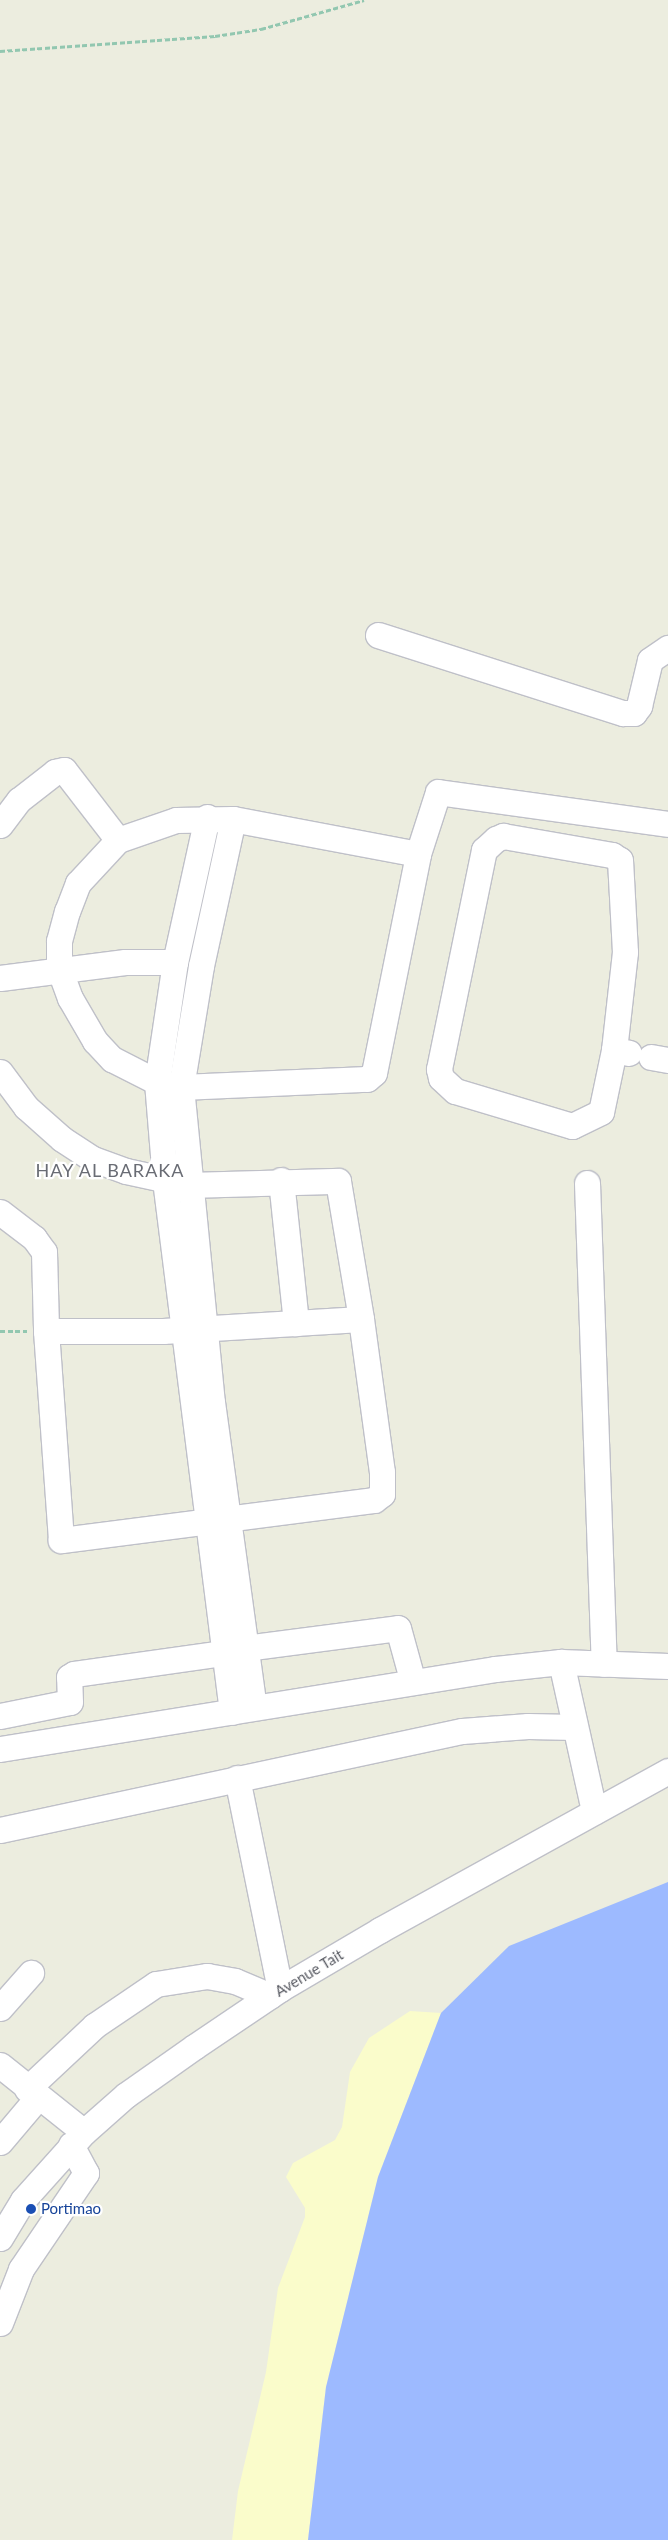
<!DOCTYPE html>
<html>
<head>
<meta charset="utf-8">
<style>
	body { margin:0 }
	#map { position:relative; width:668px; height:2540px; overflow:hidden; background:#eceddf; font-family:Lato,sans-serif }
	div>[style] { position:absolute }
	[style*='--x'] { left:calc(var(--x)*1px); top:calc(var(--y)*1px); width:calc(var(--w)*1px); rotate:calc(var(--a)*1deg) }
	.sand>* { inset:0; background:#fafccb }
	.water>* { inset:0; background:#9dbaff }
	.path>* { height:3px; margin-top:-1.5px; transform-origin:0; background:repeating-linear-gradient(90deg,#92c7b0 0 5px,transparent 0 7.5px) }
	.roads { filter:drop-shadow(1px 0 #bfc0c8) drop-shadow(-1px 0 #bfc0c8) drop-shadow(0 1px #bfc0c8) drop-shadow(0 -1px #bfc0c8) }
	.minor>* { height:25px; margin:-12.5px; padding:0 12.5px; transform-origin:12.5px; border-radius:12.5px; background:#fff }
	.dots>* { width:14px; height:14px; translate:-50% -50%; box-sizing:border-box; border:2px solid #fff; border-radius:50% }
	span { translate:-50% -50%; white-space:nowrap; text-align:center; line-height:1.15; -webkit-text-stroke:4.5px #fff; paint-order:stroke }
	.street-label { font-size:15px; color:#585a62 }
	.transit-label { font-size:15px; color:#164399 }
	.left { translate:0 -50%; text-align:left }
	.quarter-label { font-size:18px; color:#696c74; letter-spacing:1px }
</style>
</head>
<body>
<div id="map">
	<div class="sand">
		<div style="clip-path:polygon(410px 2011px,441px 2013px,378px 2177px,326px 2387px,308px 2540px,232px 2540px,238px 2491px,266px 2372px,278px 2288px,305px 2217px,305px 2208px,286px 2177px,293px 2163px,335px 2140px,342px 2127px,350px 2072px,369px 2038px)"></div>
	</div>
	<div class="water">
		<div style="clip-path:polygon(668px 1882px,668px 2540px,308px 2540px,326px 2387px,378px 2177px,441px 2013px,509px 1946px)"></div>
	</div>
	<div class="path">
		<div style="--x:0;--y:51;--w:216;--a:-4"></div>
		<div style="--x:215;--y:36;--w:47;--a:-8.7"></div>
		<div style="--x:261;--y:29;--w:107;--a:-15.7"></div>
		<div style="--x:0;--y:1331;--w:27;--a:0"></div>
	</div>
	<div class="roads">
		<div class="minor">
			<div style="--x:378;--y:635;--w:257;--a:17.7"></div>
			<div style="--x:623;--y:713;--w:11;--a:0"></div>
			<div style="--x:634;--y:713;--w:9;--a:-54"></div>
			<div style="--x:639;--y:706;--w:47;--a:-76.6"></div>
			<div style="--x:650;--y:660;--w:22;--a:-34"></div>
			<div style="--x:207;--y:817;--w:148;--a:102.4"></div>
			<div style="--x:175;--y:962;--w:121;--a:98.5"></div>
			<div style="--x:157;--y:1082;--w:98;--a:85.3"></div>
			<div style="--x:165;--y:1180;--w:536;--a:82.82"></div>
			<div style="--x:233;--y:819;--w:150;--a:102.3"></div>
			<div style="--x:201;--y:966;--w:123;--a:99.4"></div>
			<div style="--x:181;--y:1087;--w:317;--a:84.4"></div>
			<div style="--x:212;--y:1402;--w:308;--a:82.2"></div>
			<div style="--x:0;--y:825;--w:31;--a:-53"></div>
			<div style="--x:19;--y:800;--w:46;--a:-37.9"></div>
			<div style="--x:55;--y:772;--w:9;--a:-13"></div>
			<div style="--x:64;--y:770;--w:88;--a:52.4"></div>
			<div style="--x:418;--y:854;--w:188;--a:-169.3"></div>
			<div style="--x:233;--y:819;--w:57;--a:179"></div>
			<div style="--x:176;--y:820;--w:61;--a:161"></div>
			<div style="--x:118;--y:840;--w:59;--a:132.9"></div>
			<div style="--x:78;--y:883;--w:30;--a:111"></div>
			<div style="--x:67;--y:911;--w:31;--a:105"></div>
			<div style="--x:59;--y:941;--w:27;--a:90"></div>
			<div style="--x:59;--y:968;--w:32;--a:70"></div>
			<div style="--x:70;--y:998;--w:50;--a:59.8"></div>
			<div style="--x:95;--y:1041;--w:25;--a:47"></div>
			<div style="--x:112;--y:1059;--w:51;--a:27.1"></div>
			<div style="--x:157;--y:1082;--w:25;--a:12"></div>
			<div style="--x:181;--y:1087;--w:186;--a:-2.5"></div>
			<div style="--x:367;--y:1079;--w:9;--a:-41"></div>
			<div style="--x:374;--y:1073;--w:223;--a:-78.6"></div>
			<div style="--x:418;--y:854;--w:65;--a:-72.1"></div>
			<div style="--x:438;--y:792;--w:232;--a:7.9"></div>
			<div style="--x:0;--y:978;--w:126;--a:-7.3"></div>
			<div style="--x:125;--y:962;--w:50;--a:0"></div>
			<div style="--x:614;--y:1050;--w:63;--a:101.8"></div>
			<div style="--x:601;--y:1112;--w:32;--a:154"></div>
			<div style="--x:572;--y:1126;--w:122;--a:-163.3"></div>
			<div style="--x:455;--y:1091;--w:19;--a:-137"></div>
			<div style="--x:441;--y:1078;--w:9;--a:-103"></div>
			<div style="--x:439;--y:1069;--w:224;--a:-78.4"></div>
			<div style="--x:484;--y:850;--w:16;--a:-43"></div>
			<div style="--x:496;--y:839;--w:8;--a:-23"></div>
			<div style="--x:503;--y:836;--w:111;--a:9.9"></div>
			<div style="--x:612;--y:855;--w:9;--a:32"></div>
			<div style="--x:620;--y:860;--w:92;--a:86.9"></div>
			<div style="--x:625;--y:952;--w:99;--a:96.4"></div>
			<div style="--x:614;--y:1050;--w:15;--a:11"></div>
			<div style="--x:651;--y:1057;--w:17;--a:10"></div>
			<div style="--x:0;--y:1072;--w:44;--a:53.4"></div>
			<div style="--x:26;--y:1107;--w:48;--a:41.6"></div>
			<div style="--x:62;--y:1139;--w:37;--a:33"></div>
			<div style="--x:93;--y:1159;--w:35;--a:20"></div>
			<div style="--x:126;--y:1171;--w:66;--a:12.2"></div>
			<div style="--x:191;--y:1185;--w:147;--a:-1.6"></div>
			<div style="--x:338;--y:1181;--w:140;--a:80.5"></div>
			<div style="--x:361;--y:1319;--w:154;--a:82.2"></div>
			<div style="--x:382;--y:1472;--w:22;--a:90"></div>
			<div style="--x:382;--y:1494;--w:10;--a:143"></div>
			<div style="--x:374;--y:1500;--w:316;--a:172.7"></div>
			<div style="--x:61;--y:1540;--w:210;--a:-94.1"></div>
			<div style="--x:46;--y:1331;--w:117;--a:0"></div>
			<div style="--x:163;--y:1331;--w:198;--a:-3.5"></div>
			<div style="--x:281;--y:1180;--w:144;--a:84"></div>
			<div style="--x:587;--y:1183;--w:481;--a:88"></div>
			<div style="--x:0;--y:1212;--w:43;--a:37.4"></div>
			<div style="--x:34;--y:1238;--w:17;--a:54"></div>
			<div style="--x:44;--y:1252;--w:79;--a:88.5"></div>
			<div style="--x:245;--y:1648;--w:154;--a:-7.4"></div>
			<div style="--x:398;--y:1628;--w:53;--a:74.6"></div>
			<div style="--x:561;--y:1662;--w:153;--a:77.5"></div>
			<div style="--x:0;--y:1716;--w:71;--a:-11.3"></div>
			<div style="--x:70;--y:1702;--w:25;--a:-92"></div>
			<div style="--x:69;--y:1677;--w:6;--a:-31"></div>
			<div style="--x:74;--y:1674;--w:151;--a:-8"></div>
			<div style="--x:0;--y:1749;--w:501;--a:-9.18"></div>
			<div style="--x:495;--y:1669;--w:66;--a:-6.1"></div>
			<div style="--x:561;--y:1662;--w:107;--a:2.1"></div>
			<div style="--x:237;--y:1778;--w:215;--a:78.5"></div>
			<div style="--x:0;--y:1830;--w:472;--a:-12.1"></div>
			<div style="--x:462;--y:1731;--w:66;--a:-4.3"></div>
			<div style="--x:528;--y:1726;--w:46;--a:1.2"></div>
			<div style="--x:0;--y:2008;--w:47;--a:-48.5"></div>
			<div style="--x:0;--y:2065;--w:107;--a:38.6"></div>
			<div style="--x:27;--y:2089;--w:92;--a:-43.2"></div>
			<div style="--x:94;--y:2026;--w:75;--a:-34.1"></div>
			<div style="--x:156;--y:1984;--w:52;--a:-8.9"></div>
			<div style="--x:207;--y:1976;--w:28;--a:10"></div>
			<div style="--x:235;--y:1981;--w:38;--a:23"></div>
			<div style="--x:0;--y:2142;--w:59;--a:-49.8"></div>
			<div style="--x:0;--y:2238;--w:44;--a:-58.8"></div>
			<div style="--x:23;--y:2200;--w:91;--a:-48.1"></div>
			<div style="--x:84;--y:2132;--w:56;--a:-41.4"></div>
			<div style="--x:126;--y:2095;--w:83;--a:-35.2"></div>
			<div style="--x:194;--y:2047;--w:104;--a:-34"></div>
			<div style="--x:280;--y:1989;--w:116;--a:-30.5"></div>
			<div style="--x:380;--y:1930;--w:329;--a:-28.9"></div>
			<div style="--x:0;--y:2323;--w:58;--a:-68.7"></div>
			<div style="--x:21;--y:2269;--w:116;--a:-55.9"></div>
			<div style="--x:86;--y:2173;--w:32;--a:-118"></div>
		</div>
	</div>
	<div class="dots">
		<div style="left:31px;top:2209px;background:#1a4fb4"></div>
	</div>
	<div class="street-label">
		<span style="left:309px;top:1973px;rotate:-31deg">Avenue Tait</span>
	</div>
	<div class="transit-label">
		<span class="left" style="left:41px;top:2209px">Portimao</span>
	</div>
	<div class="quarter-label">
		<span style="left:110px;top:1170px">HAY AL BARAKA</span>
	</div>
</div>
</body>
</html>
